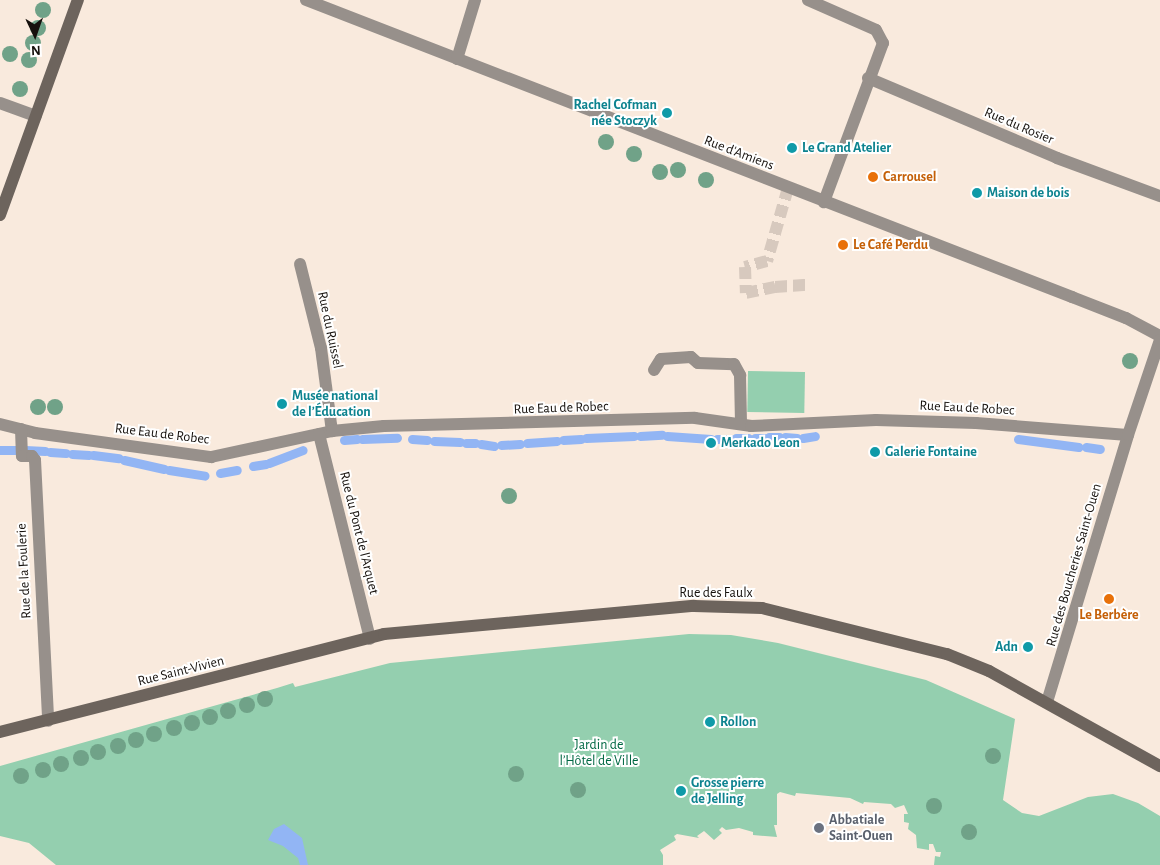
<!DOCTYPE html>
<html>
<head>
<meta charset="utf-8">
<style>
	body { margin:0 }
	#map { position:relative; width:1160px; height:865px; overflow:hidden; background:#f9eadd; font-family:"Alegreya Sans",sans-serif }
	div>[style] { position:absolute }
	[style*='--x'] { left:calc(var(--x)*1px); top:calc(var(--y)*1px); width:calc(var(--w)*1px); rotate:calc(var(--a)*1deg) }
	.green>* { inset:0; background:#94cfaf; transform-origin:0 0 }
	.water>* { inset:0; background:#92b5f4 }
	.stream>* { height:9px; margin:-4.5px; padding:0 4.5px; transform-origin:4.5px; border-radius:4.5px; background:#92b5f4 }
	.street-tunnel>* { height:12px; margin-top:-6px; transform-origin:0; background:repeating-linear-gradient(90deg,#d7c9be 0 12px,transparent 0 18px) }
	.street>* { height:12px; margin:-6px; padding:0 6px; transform-origin:6px; border-radius:6px; background:#97908b }
	.secondary>* { height:12px; margin:-6px; padding:0 6px; transform-origin:6px; border-radius:6px; background:#6d645d }
	.trees>* { width:16px; height:16px; margin:-8px; border-radius:50%; background:#70a288 }
	.dots>* { width:14px; height:14px; translate:-50% -50%; box-sizing:border-box; border:2px solid #fff; border-radius:50% }
	span { translate:-50% -50%; white-space:nowrap; text-align:center; line-height:1.15; -webkit-text-stroke:4px #fff; paint-order:stroke }
	.culture-label { font-size:14px; color:#0d838f; font-weight:700 }
	.right { translate:-100% -50%; text-align:right }
	.left { translate:0 -50%; text-align:left }
	.street-label { font-size:14px; color:#16110d }
	.food-label { font-size:14px; color:#c56008; font-weight:700 }
	.park-label { font-size:14px; color:#006843 }
	.worship-label { font-size:14px; color:#5b616d; font-weight:700 }
	.north { position:absolute; left:10px; top:10px; width:50px; height:50px; -webkit-text-stroke:4px #fff; paint-order:stroke; rotate:177deg; font-size:14px; font-weight:700; line-height:20px; text-align:center; color:#16110d }
	.north::after { content:''; display:block; margin:auto; width:18px; height:22px; background:#16110d; clip-path:polygon(50% 0,100% 100%,50% 72%,0 100%) }
</style>
</head>
<body>
<div id="map">
	<div class="green">
		<div style="left:805px;top:372px;width:41px;height:57px;rotate:91deg"></div>
		<div style="clip-path:polygon(689px 634px,731px 635px,778px 643px,926px 680px,1015px 719px,1003px 800px,1022px 813px,1039px 816px,1088px 797px,1113px 794px,1138px 803px,1160px 816px,1160px 865px,934px 865px,935px 856px,940px 857px,941px 852px,936px 852px,933px 844px,929px 844px,929px 850px,917px 848px,916px 835px,908px 829px,909px 823px,904px 822px,904px 814px,908px 814px,904px 805px,895px 808px,891px 804px,864px 802px,863px 804px,850px 798px,796px 793px,795px 796px,780px 792px,777px 794px,777px 825px,774px 825px,777px 837px,753px 835px,753px 832px,739px 828px,726px 830px,722px 827px,719px 830px,722px 833px,714px 840px,704px 831px,697px 836px,699px 838px,677px 834px,674px 836px,676px 840px,660px 850px,663px 855px,663px 865px,56px 865px,29px 843px,0 836px,0 766px,277px 688px,293px 683px,295px 687px,390px 663px)"></div>
	</div>
	<div class="water">
		<div style="clip-path:polygon(284px 824px,302px 838px,308px 865px,300px 865px,298px 858px,283px 846px,268px 840px,274px 829px)"></div>
	</div>
	<div class="stream">
		<div style="--x:640;--y:436;--w:22;--a:-3"></div>
		<div style="--x:667;--y:436;--w:44;--a:3.9"></div>
		<div style="--x:769;--y:437;--w:10;--a:0"></div>
		<div style="--x:785;--y:437;--w:12;--a:5"></div>
		<div style="--x:586;--y:438;--w:48;--a:-2.4"></div>
		<div style="--x:736;--y:438;--w:12;--a:0"></div>
		<div style="--x:755;--y:438;--w:9;--a:0"></div>
		<div style="--x:803;--y:438;--w:12;--a:-9"></div>
		<div style="--x:362;--y:439;--w:35;--a:-2"></div>
		<div style="--x:412;--y:439;--w:15;--a:4"></div>
		<div style="--x:717;--y:439;--w:13;--a:0"></div>
		<div style="--x:1018;--y:439;--w:61;--a:7.6"></div>
		<div style="--x:344;--y:440;--w:13;--a:-4"></div>
		<div style="--x:563;--y:440;--w:18;--a:-3"></div>
		<div style="--x:434;--y:441;--w:26;--a:2"></div>
		<div style="--x:466;--y:443;--w:9;--a:0"></div>
		<div style="--x:527;--y:443;--w:30;--a:-4"></div>
		<div style="--x:481;--y:444;--w:13;--a:9"></div>
		<div style="--x:501;--y:445;--w:19;--a:-3"></div>
		<div style="--x:1086;--y:447;--w:14;--a:8"></div>
		<div style="--x:0;--y:450;--w:19;--a:0"></div>
		<div style="--x:25;--y:450;--w:20;--a:3"></div>
		<div style="--x:50;--y:452;--w:16;--a:4"></div>
		<div style="--x:72;--y:454;--w:17;--a:3"></div>
		<div style="--x:93;--y:455;--w:26;--a:7"></div>
		<div style="--x:124;--y:460;--w:41;--a:12.7"></div>
		<div style="--x:269;--y:463;--w:36;--a:-21"></div>
		<div style="--x:253;--y:466;--w:13;--a:-9"></div>
		<div style="--x:169;--y:470;--w:36;--a:9"></div>
		<div style="--x:220;--y:473;--w:17;--a:-10"></div>
	</div>
	<div class="street-tunnel">
		<div style="--x:788;--y:188;--w:76;--a:106"></div>
		<div style="--x:767;--y:261;--w:23;--a:165"></div>
		<div style="--x:745;--y:267;--w:26;--a:88"></div>
		<div style="--x:746;--y:293;--w:30;--a:-12"></div>
		<div style="--x:775;--y:287;--w:32;--a:-4"></div>
	</div>
	<div class="street">
		<div style="--x:306;--y:0;--w:822;--a:21.19"></div>
		<div style="--x:1072;--y:297;--w:58;--a:21.3"></div>
		<div style="--x:1126;--y:318;--w:38;--a:28"></div>
		<div style="--x:808;--y:0;--w:74;--a:23.8"></div>
		<div style="--x:876;--y:30;--w:15;--a:62"></div>
		<div style="--x:883;--y:43;--w:170;--a:110.4"></div>
		<div style="--x:457;--y:59;--w:62;--a:-73"></div>
		<div style="--x:868;--y:78;--w:205;--a:22.9"></div>
		<div style="--x:1057;--y:158;--w:110;--a:20.3"></div>
		<div style="--x:0;--y:103;--w:38;--a:20"></div>
		<div style="--x:300;--y:264;--w:87;--a:76"></div>
		<div style="--x:321;--y:348;--w:84;--a:82.5"></div>
		<div style="--x:654;--y:370;--w:13;--a:-58"></div>
		<div style="--x:661;--y:359;--w:30;--a:-4"></div>
		<div style="--x:691;--y:357;--w:9;--a:41"></div>
		<div style="--x:698;--y:363;--w:36;--a:2"></div>
		<div style="--x:734;--y:364;--w:13;--a:61"></div>
		<div style="--x:740;--y:375;--w:49;--a:88.8"></div>
		<div style="--x:0;--y:424;--w:36;--a:14"></div>
		<div style="--x:35;--y:433;--w:178;--a:7.8"></div>
		<div style="--x:211;--y:457;--w:124;--a:-12.1"></div>
		<div style="--x:332;--y:431;--w:52;--a:-5.5"></div>
		<div style="--x:384;--y:426;--w:311;--a:-1.5"></div>
		<div style="--x:695;--y:418;--w:57;--a:8.1"></div>
		<div style="--x:751;--y:426;--w:125;--a:-2.7"></div>
		<div style="--x:876;--y:420;--w:100;--a:1.7"></div>
		<div style="--x:976;--y:423;--w:152;--a:4.5"></div>
		<div style="--x:21;--y:429;--w:27;--a:88"></div>
		<div style="--x:22;--y:456;--w:10;--a:0"></div>
		<div style="--x:32;--y:456;--w:5;--a:53"></div>
		<div style="--x:35;--y:460;--w:261;--a:87.1"></div>
		<div style="--x:319;--y:434;--w:211;--a:76"></div>
		<div style="--x:1047;--y:702;--w:279;--a:-73.1"></div>
		<div style="--x:1128;--y:435;--w:100;--a:-71.4"></div>
	</div>
	<div class="secondary">
		<div style="--x:0;--y:215;--w:229;--a:-70.1"></div>
		<div style="--x:0;--y:732;--w:396;--a:-14.3"></div>
		<div style="--x:384;--y:634;--w:311;--a:-5.2"></div>
		<div style="--x:694;--y:606;--w:68;--a:1.7"></div>
		<div style="--x:762;--y:608;--w:191;--a:14"></div>
		<div style="--x:947;--y:654;--w:45;--a:22"></div>
		<div style="--x:989;--y:671;--w:196;--a:29.1"></div>
	</div>
	<div class="trees">
		<div style="left:43px;top:10px"></div>
		<div style="left:38px;top:28px"></div>
		<div style="left:33px;top:43px"></div>
		<div style="left:10px;top:54px"></div>
		<div style="left:29px;top:60px"></div>
		<div style="left:20px;top:89px"></div>
		<div style="left:606px;top:142px"></div>
		<div style="left:634px;top:154px"></div>
		<div style="left:678px;top:170px"></div>
		<div style="left:660px;top:172px"></div>
		<div style="left:706px;top:180px"></div>
		<div style="left:1130px;top:361px"></div>
		<div style="left:38px;top:407px"></div>
		<div style="left:55px;top:407px"></div>
		<div style="left:509px;top:496px"></div>
		<div style="left:265px;top:699px"></div>
		<div style="left:247px;top:705px"></div>
		<div style="left:228px;top:711px"></div>
		<div style="left:210px;top:717px"></div>
		<div style="left:192px;top:723px"></div>
		<div style="left:174px;top:728px"></div>
		<div style="left:154px;top:734px"></div>
		<div style="left:136px;top:740px"></div>
		<div style="left:118px;top:746px"></div>
		<div style="left:98px;top:752px"></div>
		<div style="left:993px;top:756px"></div>
		<div style="left:81px;top:758px"></div>
		<div style="left:61px;top:764px"></div>
		<div style="left:43px;top:770px"></div>
		<div style="left:516px;top:774px"></div>
		<div style="left:21px;top:776px"></div>
		<div style="left:578px;top:790px"></div>
		<div style="left:934px;top:806px"></div>
		<div style="left:969px;top:832px"></div>
	</div>
	<div class="dots">
		<div style="left:667px;top:113px;background:#0f9aa8"></div>
		<div style="left:792px;top:148px;background:#0f9aa8"></div>
		<div style="left:873px;top:177px;background:#e8710a"></div>
		<div style="left:977px;top:193px;background:#0f9aa8"></div>
		<div style="left:843px;top:245px;background:#e8710a"></div>
		<div style="left:282px;top:404px;background:#0f9aa8"></div>
		<div style="left:711px;top:443px;background:#0f9aa8"></div>
		<div style="left:875px;top:452px;background:#0f9aa8"></div>
		<div style="left:1109px;top:599px;background:#e8710a"></div>
		<div style="left:1028px;top:647px;background:#0f9aa8"></div>
		<div style="left:710px;top:722px;background:#0f9aa8"></div>
		<div style="left:681px;top:791px;background:#0f9aa8"></div>
		<div style="left:819px;top:828px;background:#6b7280"></div>
	</div>
	<div class="culture-label">
		<span class="right" style="left:657px;top:113px">Rachel Cofman<br>née Stoczyk</span>
		<span class="left" style="left:802px;top:148px">Le Grand Atelier</span>
		<span class="left" style="left:987px;top:193px">Maison de bois</span>
		<span class="left" style="left:292px;top:404px">Musée national<br>de l’Éducation</span>
		<span class="left" style="left:721px;top:443px">Merkado Leon</span>
		<span class="left" style="left:885px;top:452px">Galerie Fontaine</span>
		<span class="right" style="left:1018px;top:647px">Adn</span>
		<span class="left" style="left:720px;top:722px">Rollon</span>
		<span class="left" style="left:691px;top:791px">Grosse pierre<br>de Jelling</span>
	</div>
	<div class="street-label">
		<span style="left:1019px;top:126px;rotate:23deg">Rue du Rosier</span>
		<span style="left:739px;top:153px;rotate:21deg">Rue d'Amiens</span>
		<span style="left:330px;top:330px;rotate:78deg">Rue du Ruissel</span>
		<span style="left:561px;top:408px;rotate:-2deg">Rue Eau de Robec</span>
		<span style="left:967px;top:408px;rotate:3deg">Rue Eau de Robec</span>
		<span style="left:162px;top:434px;rotate:7deg">Rue Eau de Robec</span>
		<span style="left:359px;top:533px;rotate:76deg">Rue du Pont de l'Arquet</span>
		<span style="left:1074px;top:565px;rotate:-74deg">Rue des Boucheries Saint-Ouen</span>
		<span style="left:24px;top:571px;rotate:-93deg">Rue de la Foulerie</span>
		<span style="left:716px;top:593px">Rue des Faulx</span>
		<span style="left:181px;top:671px;rotate:-14deg">Rue Saint-Vivien</span>
	</div>
	<div class="food-label">
		<span class="left" style="left:883px;top:177px">Carrousel</span>
		<span class="left" style="left:853px;top:245px">Le Café Perdu</span>
		<span style="left:1109px;top:615px">Le Berbère</span>
	</div>
	<div class="park-label">
		<span style="left:599px;top:753px">Jardin de<br>l’Hôtel de Ville</span>
	</div>
	<div class="worship-label">
		<span class="left" style="left:829px;top:828px">Abbatiale<br>Saint-Ouen</span>
	</div>
	<div class="north">N</div>
</div>
</body>
</html>
